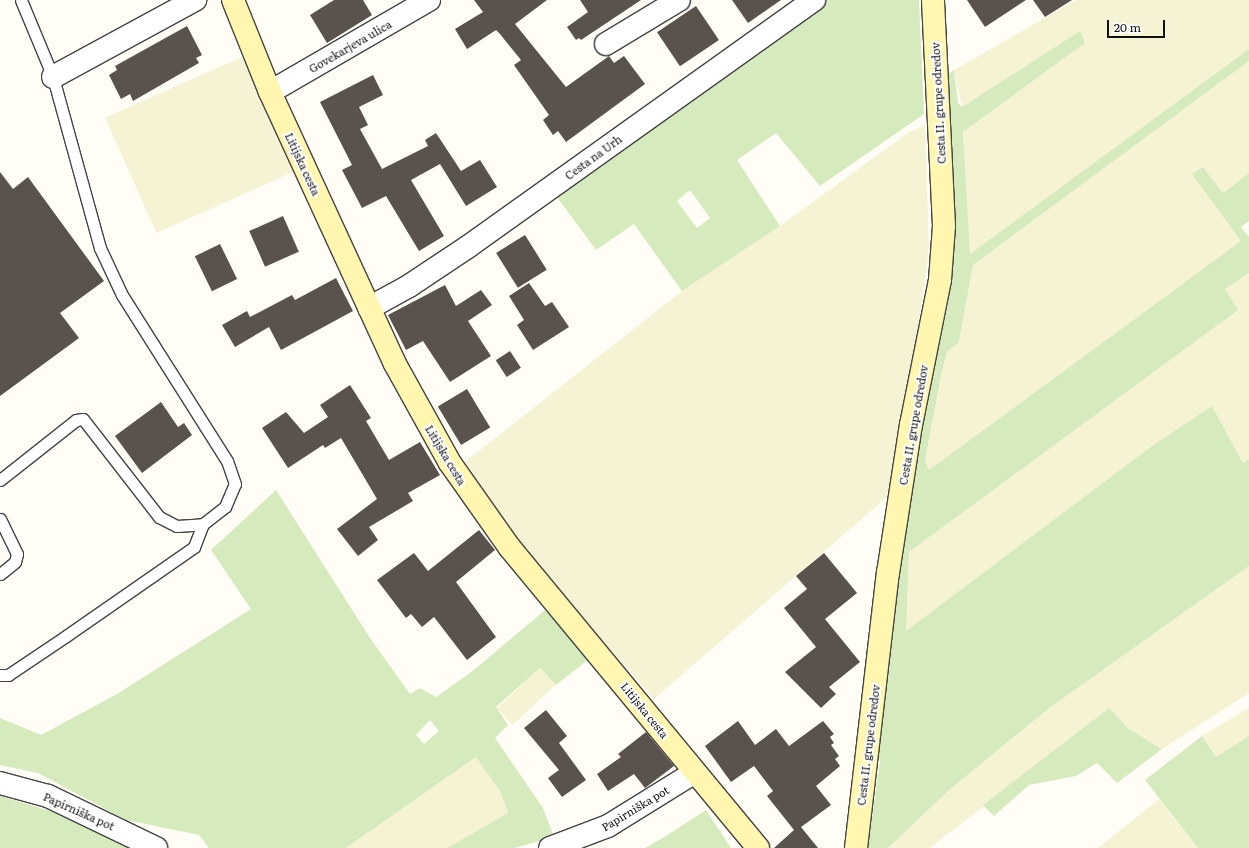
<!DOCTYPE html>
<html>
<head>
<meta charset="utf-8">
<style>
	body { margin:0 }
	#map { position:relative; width:1249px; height:848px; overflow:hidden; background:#fffdf5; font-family:Literata,serif }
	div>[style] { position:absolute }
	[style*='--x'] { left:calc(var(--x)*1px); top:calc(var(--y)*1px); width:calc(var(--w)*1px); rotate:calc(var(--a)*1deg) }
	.farmland>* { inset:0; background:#f6f3d4; transform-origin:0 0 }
	.green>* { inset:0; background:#d5ebbd }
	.building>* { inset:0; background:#5a524d; transform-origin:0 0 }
	.roads { filter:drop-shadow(1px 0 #444) drop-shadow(-1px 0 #444) drop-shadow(0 1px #444) drop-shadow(0 -1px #444) }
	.lane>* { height:11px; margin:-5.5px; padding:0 5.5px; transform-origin:5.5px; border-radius:5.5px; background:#fff }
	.street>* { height:22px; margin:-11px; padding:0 11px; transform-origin:11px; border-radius:11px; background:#fff }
	.secondary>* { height:22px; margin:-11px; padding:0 11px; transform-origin:11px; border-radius:11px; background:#fff6b0 }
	span { translate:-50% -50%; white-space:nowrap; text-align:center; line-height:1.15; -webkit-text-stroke:4px #fff; paint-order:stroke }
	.street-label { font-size:11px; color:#111 }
	.scale { position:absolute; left:1107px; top:20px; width:58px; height:18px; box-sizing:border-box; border:2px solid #111; border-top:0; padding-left:5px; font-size:12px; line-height:14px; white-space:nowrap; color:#111; -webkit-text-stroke:3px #fff; paint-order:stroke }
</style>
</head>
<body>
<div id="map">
	<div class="farmland">
		<div style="clip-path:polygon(1076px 0,1249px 0,1249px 49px,969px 255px,963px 132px,1085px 43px,1080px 32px,962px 107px,954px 70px)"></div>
		<div style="left:244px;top:56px;width:126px;height:152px;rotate:66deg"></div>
		<div style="clip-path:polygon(1249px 61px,1249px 173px,1223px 193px,1203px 167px,1192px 174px,1242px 241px,929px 470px,925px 460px,942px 371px,947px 352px,959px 342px,973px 265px)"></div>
		<div style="clip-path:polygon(925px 125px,929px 249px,912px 370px,887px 497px,654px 699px,544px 574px,503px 520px,465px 462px,682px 291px,780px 226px,909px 132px)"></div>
		<div style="clip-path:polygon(1249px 273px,1249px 459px,1243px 463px,1212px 406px,906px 631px,909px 552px,1237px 310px,1225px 289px)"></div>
		<div style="clip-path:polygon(1249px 566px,1249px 693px,1162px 749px,1129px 729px,1109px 708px,930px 848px,888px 848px,948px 791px,1048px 709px)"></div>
		<div style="left:540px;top:668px;width:23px;height:59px;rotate:47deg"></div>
		<div style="clip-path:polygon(1249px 708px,1249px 736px,1216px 757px,1202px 736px)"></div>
		<div style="clip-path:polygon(476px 757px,501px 793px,508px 813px,447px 848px,346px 848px)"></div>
		<div style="clip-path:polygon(1159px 799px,1198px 848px,1098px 848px)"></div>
	</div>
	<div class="green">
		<div style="clip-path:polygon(evenodd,823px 0,919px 0,924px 114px,820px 186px,776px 133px,737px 160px,780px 226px,682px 291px,634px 224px,596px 250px,554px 193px,823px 0,690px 190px,710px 218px,697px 228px,677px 201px,690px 190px)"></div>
		<div style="clip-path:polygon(1080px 31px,1085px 43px,963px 132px,970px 254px,1249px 49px,1249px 61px,973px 265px,959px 342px,947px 352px,942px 371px,925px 460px,929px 470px,1241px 241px,1192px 174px,1203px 167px,1223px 193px,1249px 173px,1249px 221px,1241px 227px,1249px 237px,1249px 273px,1225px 289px,1238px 310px,909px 552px,906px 631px,1152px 446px,1212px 406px,1243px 463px,1249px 459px,1249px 566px,1048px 709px,948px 791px,888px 848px,868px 848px,880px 761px,876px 744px,912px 475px,949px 299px,955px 232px,947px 75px,954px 70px,958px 103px,962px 107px)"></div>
		<div style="clip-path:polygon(evenodd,276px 490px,370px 638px,410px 694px,420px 688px,436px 697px,474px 670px,545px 610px,589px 659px,556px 685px,540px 668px,496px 707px,508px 725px,495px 738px,543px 808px,554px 837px,514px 848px,447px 848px,508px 813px,501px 793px,476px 757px,346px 848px,209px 848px,199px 835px,126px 820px,38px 773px,0 765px,0 718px,41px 735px,117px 694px,251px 609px,211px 550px,276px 490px,430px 720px,439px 731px,424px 744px,416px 735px,430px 720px)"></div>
		<div style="clip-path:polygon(1109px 708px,1129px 729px,1162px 749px,1117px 783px,1097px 763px,1076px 776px,1029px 785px,994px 816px,983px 805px)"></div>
		<div style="clip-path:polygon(1202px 736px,1216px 757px,1249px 736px,1249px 848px,1198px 848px,1145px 780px)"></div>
		<div style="clip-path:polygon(0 796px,53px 812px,131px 848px,0 848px)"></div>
		<div style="clip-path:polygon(706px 810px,731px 848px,645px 848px,666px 836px)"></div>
	</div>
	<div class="building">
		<div style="clip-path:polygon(334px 0,363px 0,372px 15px,327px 43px,310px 15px)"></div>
		<div style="clip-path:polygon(474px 0,547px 0,515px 24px,566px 87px,609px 56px,614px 63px,624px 56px,645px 84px,566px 142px,558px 131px,553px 135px,543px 120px,549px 115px,514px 65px,521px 60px,500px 34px,496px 30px,467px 49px,455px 29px,483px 12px)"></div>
		<div style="clip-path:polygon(580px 0,641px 0,581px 40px,579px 38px,576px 40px,567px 27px,588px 12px)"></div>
		<div style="clip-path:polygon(732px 0,781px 0,748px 23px)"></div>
		<div style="clip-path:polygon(967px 0,1026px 0,985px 27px)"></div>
		<div style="clip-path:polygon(1033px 0,1072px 0,1045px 17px)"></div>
		<div style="left:696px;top:6px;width:41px;height:47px;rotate:56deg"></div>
		<div style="clip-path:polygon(187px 26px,202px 55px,196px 58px,199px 63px,133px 101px,130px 94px,121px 99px,109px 75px,117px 70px,115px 66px)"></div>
		<div style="clip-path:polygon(373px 75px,383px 95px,359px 107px,368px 125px,360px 129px,382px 169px,428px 146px,425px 140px,436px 133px,461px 171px,480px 160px,497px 187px,466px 206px,440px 164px,411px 180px,444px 236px,419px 251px,386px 196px,362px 208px,342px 170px,352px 165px,320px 102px)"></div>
		<div style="clip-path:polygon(0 172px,13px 189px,28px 177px,104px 281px,60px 313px,79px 338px,0 396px)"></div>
		<div style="left:283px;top:216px;width:39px;height:37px;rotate:66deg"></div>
		<div style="left:525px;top:235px;width:41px;height:34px;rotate:58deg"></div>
		<div style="left:220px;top:244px;width:39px;height:28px;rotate:64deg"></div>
		<div style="clip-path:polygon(336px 278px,353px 311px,281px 350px,269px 327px,235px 347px,222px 325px,247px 311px,250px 317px,292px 295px,295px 300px)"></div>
		<div style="clip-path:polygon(529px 283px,545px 306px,552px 302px,569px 327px,533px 350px,517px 325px,524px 320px,509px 296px)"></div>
		<div style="clip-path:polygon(445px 285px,456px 306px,481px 290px,492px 305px,468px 321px,491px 356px,450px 382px,423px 341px,406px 350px,388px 315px)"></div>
		<div style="left:510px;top:351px;width:20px;height:17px;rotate:57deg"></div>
		<div style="clip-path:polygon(350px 385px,371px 418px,366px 421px,389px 460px,420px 442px,440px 475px,408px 493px,413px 501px,369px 527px,378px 540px,358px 556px,337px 529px,377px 499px,341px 438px,325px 448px,323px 445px,288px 468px,262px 428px,286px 412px,304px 433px,328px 417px,320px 405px)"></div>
		<div style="left:467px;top:389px;width:45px;height:34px;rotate:59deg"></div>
		<div style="clip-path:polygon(161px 402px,178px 427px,184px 423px,192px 435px,142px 473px,115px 436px)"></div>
		<div style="clip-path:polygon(479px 530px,495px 550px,456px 582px,496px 637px,467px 660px,434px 617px,422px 627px,411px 614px,406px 618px,377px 580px,414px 553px,428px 571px)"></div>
		<div style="clip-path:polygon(824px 553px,857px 593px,825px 619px,860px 662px,829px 687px,836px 694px,821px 708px,785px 672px,816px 647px,784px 608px,807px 589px,796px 576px)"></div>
		<div style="clip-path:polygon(546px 710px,567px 736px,559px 743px,586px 780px,562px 797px,548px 778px,559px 770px,524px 728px)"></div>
		<div style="clip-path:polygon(738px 721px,755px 745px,776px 729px,789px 746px,823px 721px,834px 734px,830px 737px,834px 743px,831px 745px,839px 756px,835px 759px,840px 766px,816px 786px,831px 805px,801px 827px,818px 848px,774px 848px,794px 830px,767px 796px,773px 791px,754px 766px,731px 782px,705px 746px)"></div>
		<div style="clip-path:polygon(646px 732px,674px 766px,645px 788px,634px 774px,608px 791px,597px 774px,621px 757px,618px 754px)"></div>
	</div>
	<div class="roads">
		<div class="lane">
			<div style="--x:0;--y:480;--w:97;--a:-38.3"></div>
			<div style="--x:76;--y:420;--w:7;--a:-8"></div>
			<div style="--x:83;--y:419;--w:124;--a:52.2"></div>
			<div style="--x:159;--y:517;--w:20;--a:27"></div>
			<div style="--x:177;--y:526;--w:26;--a:-4"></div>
			<div style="--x:0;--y:519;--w:39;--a:64"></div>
			<div style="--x:17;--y:554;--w:8;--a:104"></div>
			<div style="--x:15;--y:562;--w:19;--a:141"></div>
			<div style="--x:0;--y:675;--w:8;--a:0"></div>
			<div style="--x:8;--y:675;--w:70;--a:-33.9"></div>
			<div style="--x:66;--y:636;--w:156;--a:-34.8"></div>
			<div style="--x:194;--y:547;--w:25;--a:-69"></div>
			<div style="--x:203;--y:524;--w:28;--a:-38"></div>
			<div style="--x:225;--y:507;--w:25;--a:-67"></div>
			<div style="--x:235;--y:484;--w:24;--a:-109"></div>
			<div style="--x:227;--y:461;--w:196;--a:-122.3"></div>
			<div style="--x:122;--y:295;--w:52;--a:-115.1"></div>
			<div style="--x:100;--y:248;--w:177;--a:-105.4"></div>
			<div style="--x:53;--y:77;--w:83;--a:-112.6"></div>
		</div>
		<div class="street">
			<div style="--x:606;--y:44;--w:85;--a:-31.1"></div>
			<div style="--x:53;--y:77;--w:162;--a:-28.5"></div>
			<div style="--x:270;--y:92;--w:184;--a:-30.1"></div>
			<div style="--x:369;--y:308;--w:46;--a:-28.8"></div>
			<div style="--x:409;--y:286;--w:72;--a:-33.7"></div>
			<div style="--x:469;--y:246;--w:424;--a:-35.5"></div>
			<div style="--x:0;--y:783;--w:50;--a:15.2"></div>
			<div style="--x:48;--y:796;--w:120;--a:25.7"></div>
			<div style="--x:550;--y:848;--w:62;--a:-20.8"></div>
			<div style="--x:608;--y:826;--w:102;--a:-31.8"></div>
		</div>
		<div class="secondary">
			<div style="--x:233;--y:0;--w:99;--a:68.1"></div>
			<div style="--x:270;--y:92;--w:297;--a:65.3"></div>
			<div style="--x:394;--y:362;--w:115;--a:61"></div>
			<div style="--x:450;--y:463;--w:104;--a:54.8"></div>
			<div style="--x:510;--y:548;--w:389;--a:50.4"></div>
			<div style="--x:856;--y:848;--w:277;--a:-83.4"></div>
			<div style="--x:888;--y:573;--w:150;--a:-81.2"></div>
			<div style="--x:911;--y:425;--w:148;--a:-78.7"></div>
			<div style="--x:940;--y:280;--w:54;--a:-85.8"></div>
			<div style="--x:944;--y:226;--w:226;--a:-92.8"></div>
		</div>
	</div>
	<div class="street-label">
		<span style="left:350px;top:46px;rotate:-30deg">Govekarjeva ulica</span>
		<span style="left:938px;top:103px;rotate:-93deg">Cesta II. grupe odredov</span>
		<span style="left:593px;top:157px;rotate:-36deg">Cesta na Urh</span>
		<span style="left:303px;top:164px;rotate:65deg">Litijska cesta</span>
		<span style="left:913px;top:425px;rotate:-80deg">Cesta II. grupe odredov</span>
		<span style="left:446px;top:455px;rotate:59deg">Litijska cesta</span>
		<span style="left:645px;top:710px;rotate:51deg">Litijska cesta</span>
		<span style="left:868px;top:745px;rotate:-83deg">Cesta II. grupe odredov</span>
		<span style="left:635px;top:808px;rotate:-31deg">Papirniška pot</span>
		<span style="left:79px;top:811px;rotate:24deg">Papirniška pot</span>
	</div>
	<div class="scale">20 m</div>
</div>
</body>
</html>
